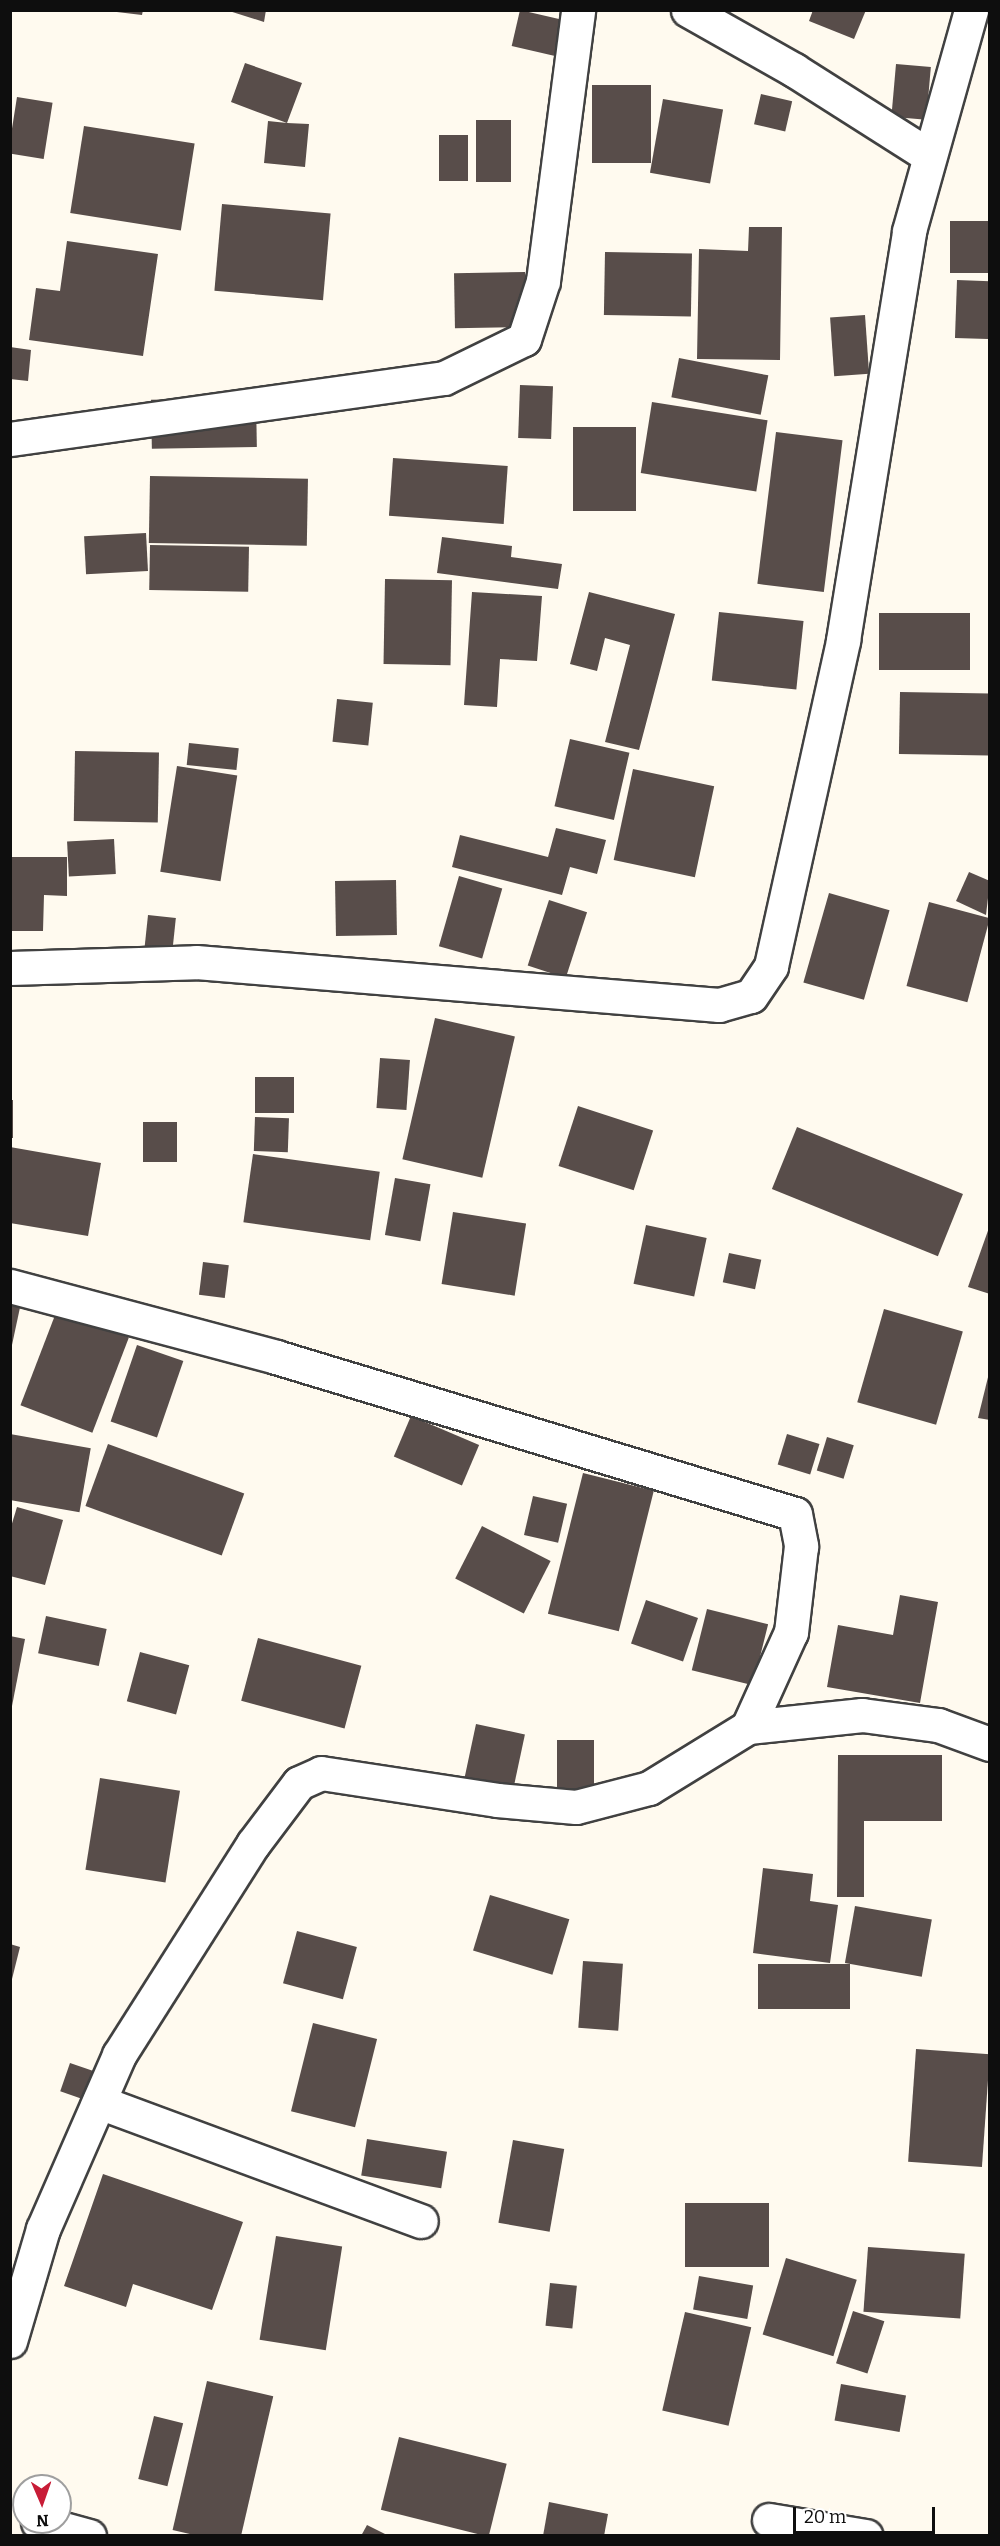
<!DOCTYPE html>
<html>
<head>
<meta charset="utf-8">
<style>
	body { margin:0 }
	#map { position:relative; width:1000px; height:2546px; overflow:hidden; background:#fffaef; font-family:Bitter,serif }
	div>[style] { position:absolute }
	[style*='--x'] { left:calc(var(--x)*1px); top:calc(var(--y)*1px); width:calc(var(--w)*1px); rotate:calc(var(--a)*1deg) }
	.building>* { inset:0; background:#584d4a; transform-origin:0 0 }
	.roads { filter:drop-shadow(2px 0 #414141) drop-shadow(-2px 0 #414141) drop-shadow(0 2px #414141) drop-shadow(0 -2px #414141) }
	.minor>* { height:33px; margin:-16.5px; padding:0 16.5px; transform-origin:16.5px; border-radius:16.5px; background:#fff }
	span { translate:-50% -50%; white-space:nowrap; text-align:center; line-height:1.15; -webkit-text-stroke:6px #fff; paint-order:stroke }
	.frame { position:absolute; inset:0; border:12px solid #0e0e0e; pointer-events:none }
	.north { position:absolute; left:12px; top:2474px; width:60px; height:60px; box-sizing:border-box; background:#fff; border:2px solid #9f9f9f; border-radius:50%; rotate:178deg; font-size:16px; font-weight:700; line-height:24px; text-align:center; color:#0e0e0e }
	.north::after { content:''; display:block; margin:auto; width:21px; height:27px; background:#c81c37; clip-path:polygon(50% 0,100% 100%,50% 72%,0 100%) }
	.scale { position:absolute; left:793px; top:2507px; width:142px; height:27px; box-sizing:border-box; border:3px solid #0e0e0e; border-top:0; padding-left:8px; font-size:18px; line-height:21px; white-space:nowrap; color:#0e0e0e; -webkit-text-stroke:4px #fff; paint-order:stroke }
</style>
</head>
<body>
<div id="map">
	<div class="building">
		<div style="clip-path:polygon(100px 10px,143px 10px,142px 15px)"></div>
		<div style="clip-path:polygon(226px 10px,266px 10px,264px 22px)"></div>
		<div style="left:520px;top:10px;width:50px;height:37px;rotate:13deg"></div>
		<div style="clip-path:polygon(813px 10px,866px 10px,854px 39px,809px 21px)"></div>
		<div style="clip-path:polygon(245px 63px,302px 83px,287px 123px,309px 124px,305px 167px,264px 163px,268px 121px,287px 123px,231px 102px)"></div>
		<div style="left:896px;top:64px;width:35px;height:53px;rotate:5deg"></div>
		<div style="left:592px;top:85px;width:59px;height:78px"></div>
		<div style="left:761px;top:94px;width:32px;height:31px;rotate:13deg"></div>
		<div style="left:17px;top:97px;width:36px;height:57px;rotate:9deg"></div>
		<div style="left:663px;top:99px;width:61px;height:75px;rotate:10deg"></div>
		<div style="left:476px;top:120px;width:35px;height:62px"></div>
		<div style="left:84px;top:126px;width:112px;height:88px;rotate:9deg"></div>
		<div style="left:439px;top:135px;width:29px;height:46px"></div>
		<div style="left:222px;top:204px;width:109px;height:87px;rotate:5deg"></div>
		<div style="left:950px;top:221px;width:40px;height:52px"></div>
		<div style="clip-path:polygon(749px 227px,782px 227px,780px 360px,697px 359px,699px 249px,748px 251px)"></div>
		<div style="clip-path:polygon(67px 241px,158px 254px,143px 356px,29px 340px,36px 288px,60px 291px)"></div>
		<div style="left:605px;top:252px;width:87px;height:63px;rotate:1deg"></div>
		<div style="left:525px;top:272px;width:55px;height:71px;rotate:89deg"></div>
		<div style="left:957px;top:280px;width:33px;height:58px;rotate:2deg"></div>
		<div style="left:865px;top:315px;width:59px;height:35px;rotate:86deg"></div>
		<div style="clip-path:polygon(10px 347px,31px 350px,28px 381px,10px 379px)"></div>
		<div style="left:679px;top:358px;width:91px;height:40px;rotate:11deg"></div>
		<div style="left:520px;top:385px;width:33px;height:53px;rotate:2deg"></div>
		<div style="left:256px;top:398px;width:49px;height:105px;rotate:89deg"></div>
		<div style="left:652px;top:402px;width:117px;height:72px;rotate:9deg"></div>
		<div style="left:573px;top:427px;width:63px;height:84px"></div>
		<div style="left:776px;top:432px;width:67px;height:153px;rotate:7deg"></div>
		<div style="left:393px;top:458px;width:115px;height:58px;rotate:4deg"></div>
		<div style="left:150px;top:476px;width:158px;height:67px;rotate:1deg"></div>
		<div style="left:146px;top:533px;width:38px;height:62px;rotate:87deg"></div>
		<div style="clip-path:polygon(442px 537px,512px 546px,511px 557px,562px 564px,558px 589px,437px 573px)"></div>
		<div style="left:150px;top:545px;width:99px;height:45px;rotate:1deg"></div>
		<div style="left:385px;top:579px;width:67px;height:85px;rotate:1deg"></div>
		<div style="clip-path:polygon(472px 592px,542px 596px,537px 661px,500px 659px,497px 707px,464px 705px)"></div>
		<div style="clip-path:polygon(589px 592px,675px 614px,639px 750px,605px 742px,630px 645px,605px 638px,597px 671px,570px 664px)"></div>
		<div style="left:719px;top:612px;width:85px;height:69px;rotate:6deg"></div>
		<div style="left:879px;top:613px;width:91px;height:57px"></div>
		<div style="left:900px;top:692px;width:90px;height:62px;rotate:1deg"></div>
		<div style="left:337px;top:699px;width:36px;height:43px;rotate:6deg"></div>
		<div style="left:570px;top:739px;width:61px;height:69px;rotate:13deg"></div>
		<div style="left:189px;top:743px;width:50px;height:22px;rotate:6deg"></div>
		<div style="left:75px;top:751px;width:84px;height:70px;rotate:1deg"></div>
		<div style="left:177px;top:766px;width:61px;height:107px;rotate:9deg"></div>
		<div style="left:633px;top:769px;width:83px;height:93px;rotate:12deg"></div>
		<div style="clip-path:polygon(556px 828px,606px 840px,597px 874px,570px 867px,562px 895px,452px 867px,460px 835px,548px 857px)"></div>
		<div style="left:114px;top:839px;width:35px;height:47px;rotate:87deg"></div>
		<div style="clip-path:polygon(10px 857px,67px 857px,67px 896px,44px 895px,43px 931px,10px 931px)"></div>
		<div style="clip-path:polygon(969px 872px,990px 881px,986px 915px,956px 901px)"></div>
		<div style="left:459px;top:876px;width:45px;height:73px;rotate:16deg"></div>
		<div style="left:396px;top:880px;width:55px;height:61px;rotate:89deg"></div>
		<div style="left:829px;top:893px;width:63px;height:93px;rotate:16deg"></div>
		<div style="left:549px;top:900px;width:40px;height:69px;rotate:18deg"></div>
		<div style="left:929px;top:902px;width:63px;height:87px;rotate:15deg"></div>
		<div style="left:148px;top:915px;width:28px;height:36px;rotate:6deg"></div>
		<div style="left:435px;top:1018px;width:82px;height:145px;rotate:13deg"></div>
		<div style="left:380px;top:1058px;width:30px;height:50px;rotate:4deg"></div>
		<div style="left:294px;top:1077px;width:36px;height:39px;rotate:90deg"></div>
		<div style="left:10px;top:1100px;width:3px;height:38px"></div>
		<div style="left:578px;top:1106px;width:79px;height:63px;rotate:18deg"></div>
		<div style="left:255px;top:1117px;width:34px;height:34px;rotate:2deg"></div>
		<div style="left:143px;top:1122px;width:34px;height:40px"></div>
		<div style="left:797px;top:1127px;width:179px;height:67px;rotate:22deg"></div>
		<div style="clip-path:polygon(10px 1147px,101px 1163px,88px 1236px,10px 1223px)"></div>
		<div style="left:253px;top:1154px;width:128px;height:69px;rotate:8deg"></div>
		<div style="left:395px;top:1178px;width:36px;height:58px;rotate:10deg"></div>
		<div style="left:453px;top:1212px;width:74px;height:73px;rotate:9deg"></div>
		<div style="left:646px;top:1225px;width:62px;height:60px;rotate:12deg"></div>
		<div style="clip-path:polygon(990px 1225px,990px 1294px,968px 1287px)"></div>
		<div style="left:729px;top:1253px;width:33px;height:30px;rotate:12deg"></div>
		<div style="left:203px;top:1262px;width:26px;height:33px;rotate:7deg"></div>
		<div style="clip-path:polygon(10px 1296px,22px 1298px,12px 1345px,10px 1345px)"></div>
		<div style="left:884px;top:1309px;width:82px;height:97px;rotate:16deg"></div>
		<div style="left:57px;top:1310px;width:77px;height:102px;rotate:21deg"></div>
		<div style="left:137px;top:1345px;width:49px;height:81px;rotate:19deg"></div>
		<div style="clip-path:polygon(990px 1369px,990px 1420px,978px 1418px)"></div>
		<div style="left:411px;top:1416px;width:74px;height:44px;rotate:23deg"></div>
		<div style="left:10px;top:1434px;width:82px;height:65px;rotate:10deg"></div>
		<div style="left:787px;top:1434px;width:34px;height:32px;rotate:17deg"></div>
		<div style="left:827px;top:1437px;width:28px;height:35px;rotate:17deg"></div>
		<div style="left:108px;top:1444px;width:145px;height:66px;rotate:20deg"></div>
		<div style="left:583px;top:1473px;width:73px;height:145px;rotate:14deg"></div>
		<div style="left:533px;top:1496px;width:35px;height:40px;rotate:13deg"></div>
		<div style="clip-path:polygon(17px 1507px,63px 1520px,45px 1585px,10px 1576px,10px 1530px)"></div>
		<div style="left:482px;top:1526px;width:77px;height:59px;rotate:27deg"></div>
		<div style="clip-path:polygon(900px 1595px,938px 1602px,920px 1703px,827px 1687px,838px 1625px,893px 1635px)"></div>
		<div style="left:646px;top:1600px;width:55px;height:46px;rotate:19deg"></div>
		<div style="left:707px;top:1609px;width:63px;height:63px;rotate:14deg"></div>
		<div style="left:46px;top:1616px;width:62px;height:38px;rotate:12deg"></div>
		<div style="clip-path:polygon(10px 1636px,25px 1639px,12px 1706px,10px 1706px)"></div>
		<div style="left:258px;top:1638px;width:107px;height:65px;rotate:15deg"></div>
		<div style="left:140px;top:1652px;width:51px;height:51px;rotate:15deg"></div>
		<div style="left:476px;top:1724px;width:50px;height:57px;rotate:12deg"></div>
		<div style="left:557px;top:1740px;width:37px;height:57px"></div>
		<div style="clip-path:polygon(838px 1755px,942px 1755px,942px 1821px,864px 1821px,864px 1897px,837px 1897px)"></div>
		<div style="left:100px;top:1778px;width:81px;height:93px;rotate:9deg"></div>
		<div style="clip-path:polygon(763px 1868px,813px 1874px,810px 1901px,838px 1905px,830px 1963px,753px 1953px)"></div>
		<div style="left:490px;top:1895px;width:83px;height:58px;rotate:17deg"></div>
		<div style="left:855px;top:1906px;width:78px;height:58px;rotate:10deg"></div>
		<div style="left:297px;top:1931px;width:62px;height:54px;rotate:15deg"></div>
		<div style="clip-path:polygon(10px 1944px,20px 1947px,11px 1983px,10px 1983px)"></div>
		<div style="left:583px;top:1961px;width:40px;height:67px;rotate:4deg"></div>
		<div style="left:758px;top:1964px;width:92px;height:45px"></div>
		<div style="left:313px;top:2023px;width:66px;height:91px;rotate:14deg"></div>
		<div style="left:916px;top:2049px;width:74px;height:113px;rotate:4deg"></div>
		<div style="left:70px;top:2063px;width:34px;height:30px;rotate:19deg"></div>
		<div style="left:367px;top:2139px;width:81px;height:37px;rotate:9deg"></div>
		<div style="left:513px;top:2140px;width:52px;height:84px;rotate:10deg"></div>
		<div style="clip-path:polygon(103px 2174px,243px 2222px,212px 2310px,133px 2284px,126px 2307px,64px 2286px)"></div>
		<div style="left:685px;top:2203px;width:84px;height:64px"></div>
		<div style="left:276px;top:2236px;width:67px;height:105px;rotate:9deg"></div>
		<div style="left:868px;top:2247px;width:97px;height:65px;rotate:4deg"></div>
		<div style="left:786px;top:2258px;width:74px;height:80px;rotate:17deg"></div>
		<div style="left:699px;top:2276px;width:55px;height:34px;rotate:10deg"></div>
		<div style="left:550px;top:2283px;width:27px;height:43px;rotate:6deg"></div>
		<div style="left:853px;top:2311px;width:33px;height:55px;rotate:18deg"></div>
		<div style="left:685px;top:2312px;width:68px;height:101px;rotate:13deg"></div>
		<div style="left:207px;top:2381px;width:68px;height:153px;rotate:13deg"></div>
		<div style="left:841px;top:2384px;width:66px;height:37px;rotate:10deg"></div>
		<div style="left:154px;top:2416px;width:30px;height:65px;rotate:14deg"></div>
		<div style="left:399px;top:2437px;width:111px;height:75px;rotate:14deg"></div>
		<div style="clip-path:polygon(549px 2502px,608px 2514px,604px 2536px,543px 2536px)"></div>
		<div style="clip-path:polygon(367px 2525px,389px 2536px,361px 2536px)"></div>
	</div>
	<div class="roads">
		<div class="minor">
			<div style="--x:688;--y:10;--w:122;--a:29.5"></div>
			<div style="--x:794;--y:70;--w:159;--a:32.4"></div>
			<div style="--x:10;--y:439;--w:438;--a:-8"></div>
			<div style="--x:444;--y:378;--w:89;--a:-26"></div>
			<div style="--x:524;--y:339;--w:61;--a:-71.9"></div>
			<div style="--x:543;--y:281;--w:273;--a:-82.6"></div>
			<div style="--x:10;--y:968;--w:186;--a:-1.8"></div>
			<div style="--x:196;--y:962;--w:525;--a:4.7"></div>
			<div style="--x:719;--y:1005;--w:33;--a:-16"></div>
			<div style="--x:751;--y:996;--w:36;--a:-56"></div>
			<div style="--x:771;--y:966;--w:334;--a:-77.5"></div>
			<div style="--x:843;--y:640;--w:414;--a:-80.8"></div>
			<div style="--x:909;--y:231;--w:230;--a:-74.3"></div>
			<div style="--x:10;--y:1286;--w:275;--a:14.9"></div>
			<div style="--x:276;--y:1357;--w:542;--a:16.83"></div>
			<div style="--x:795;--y:1514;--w:33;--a:79"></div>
			<div style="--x:801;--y:1546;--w:87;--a:96.6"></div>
			<div style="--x:791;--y:1632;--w:104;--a:114.4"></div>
			<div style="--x:99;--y:2102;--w:343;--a:20.3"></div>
			<div style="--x:10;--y:2341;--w:117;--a:-73.6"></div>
			<div style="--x:43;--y:2229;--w:190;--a:-66.4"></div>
			<div style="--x:119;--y:2055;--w:250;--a:-57.6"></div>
			<div style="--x:253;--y:1844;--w:76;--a:-53"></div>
			<div style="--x:299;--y:1783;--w:24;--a:-24"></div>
			<div style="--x:321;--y:1773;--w:178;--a:8.7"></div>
			<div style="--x:497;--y:1800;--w:79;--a:5.1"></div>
			<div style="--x:576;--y:1807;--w:75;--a:-14.6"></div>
			<div style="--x:649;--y:1788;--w:116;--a:-31.6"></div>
			<div style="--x:748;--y:1727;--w:115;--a:-6"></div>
			<div style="--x:862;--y:1715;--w:77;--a:7.5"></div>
			<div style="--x:938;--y:1725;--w:55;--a:20.1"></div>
			<div style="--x:769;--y:2520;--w:98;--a:9.4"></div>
			<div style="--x:38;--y:2522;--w:53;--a:15.4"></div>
		</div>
	</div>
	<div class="frame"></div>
	<div class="north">N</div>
	<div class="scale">20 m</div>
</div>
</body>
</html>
